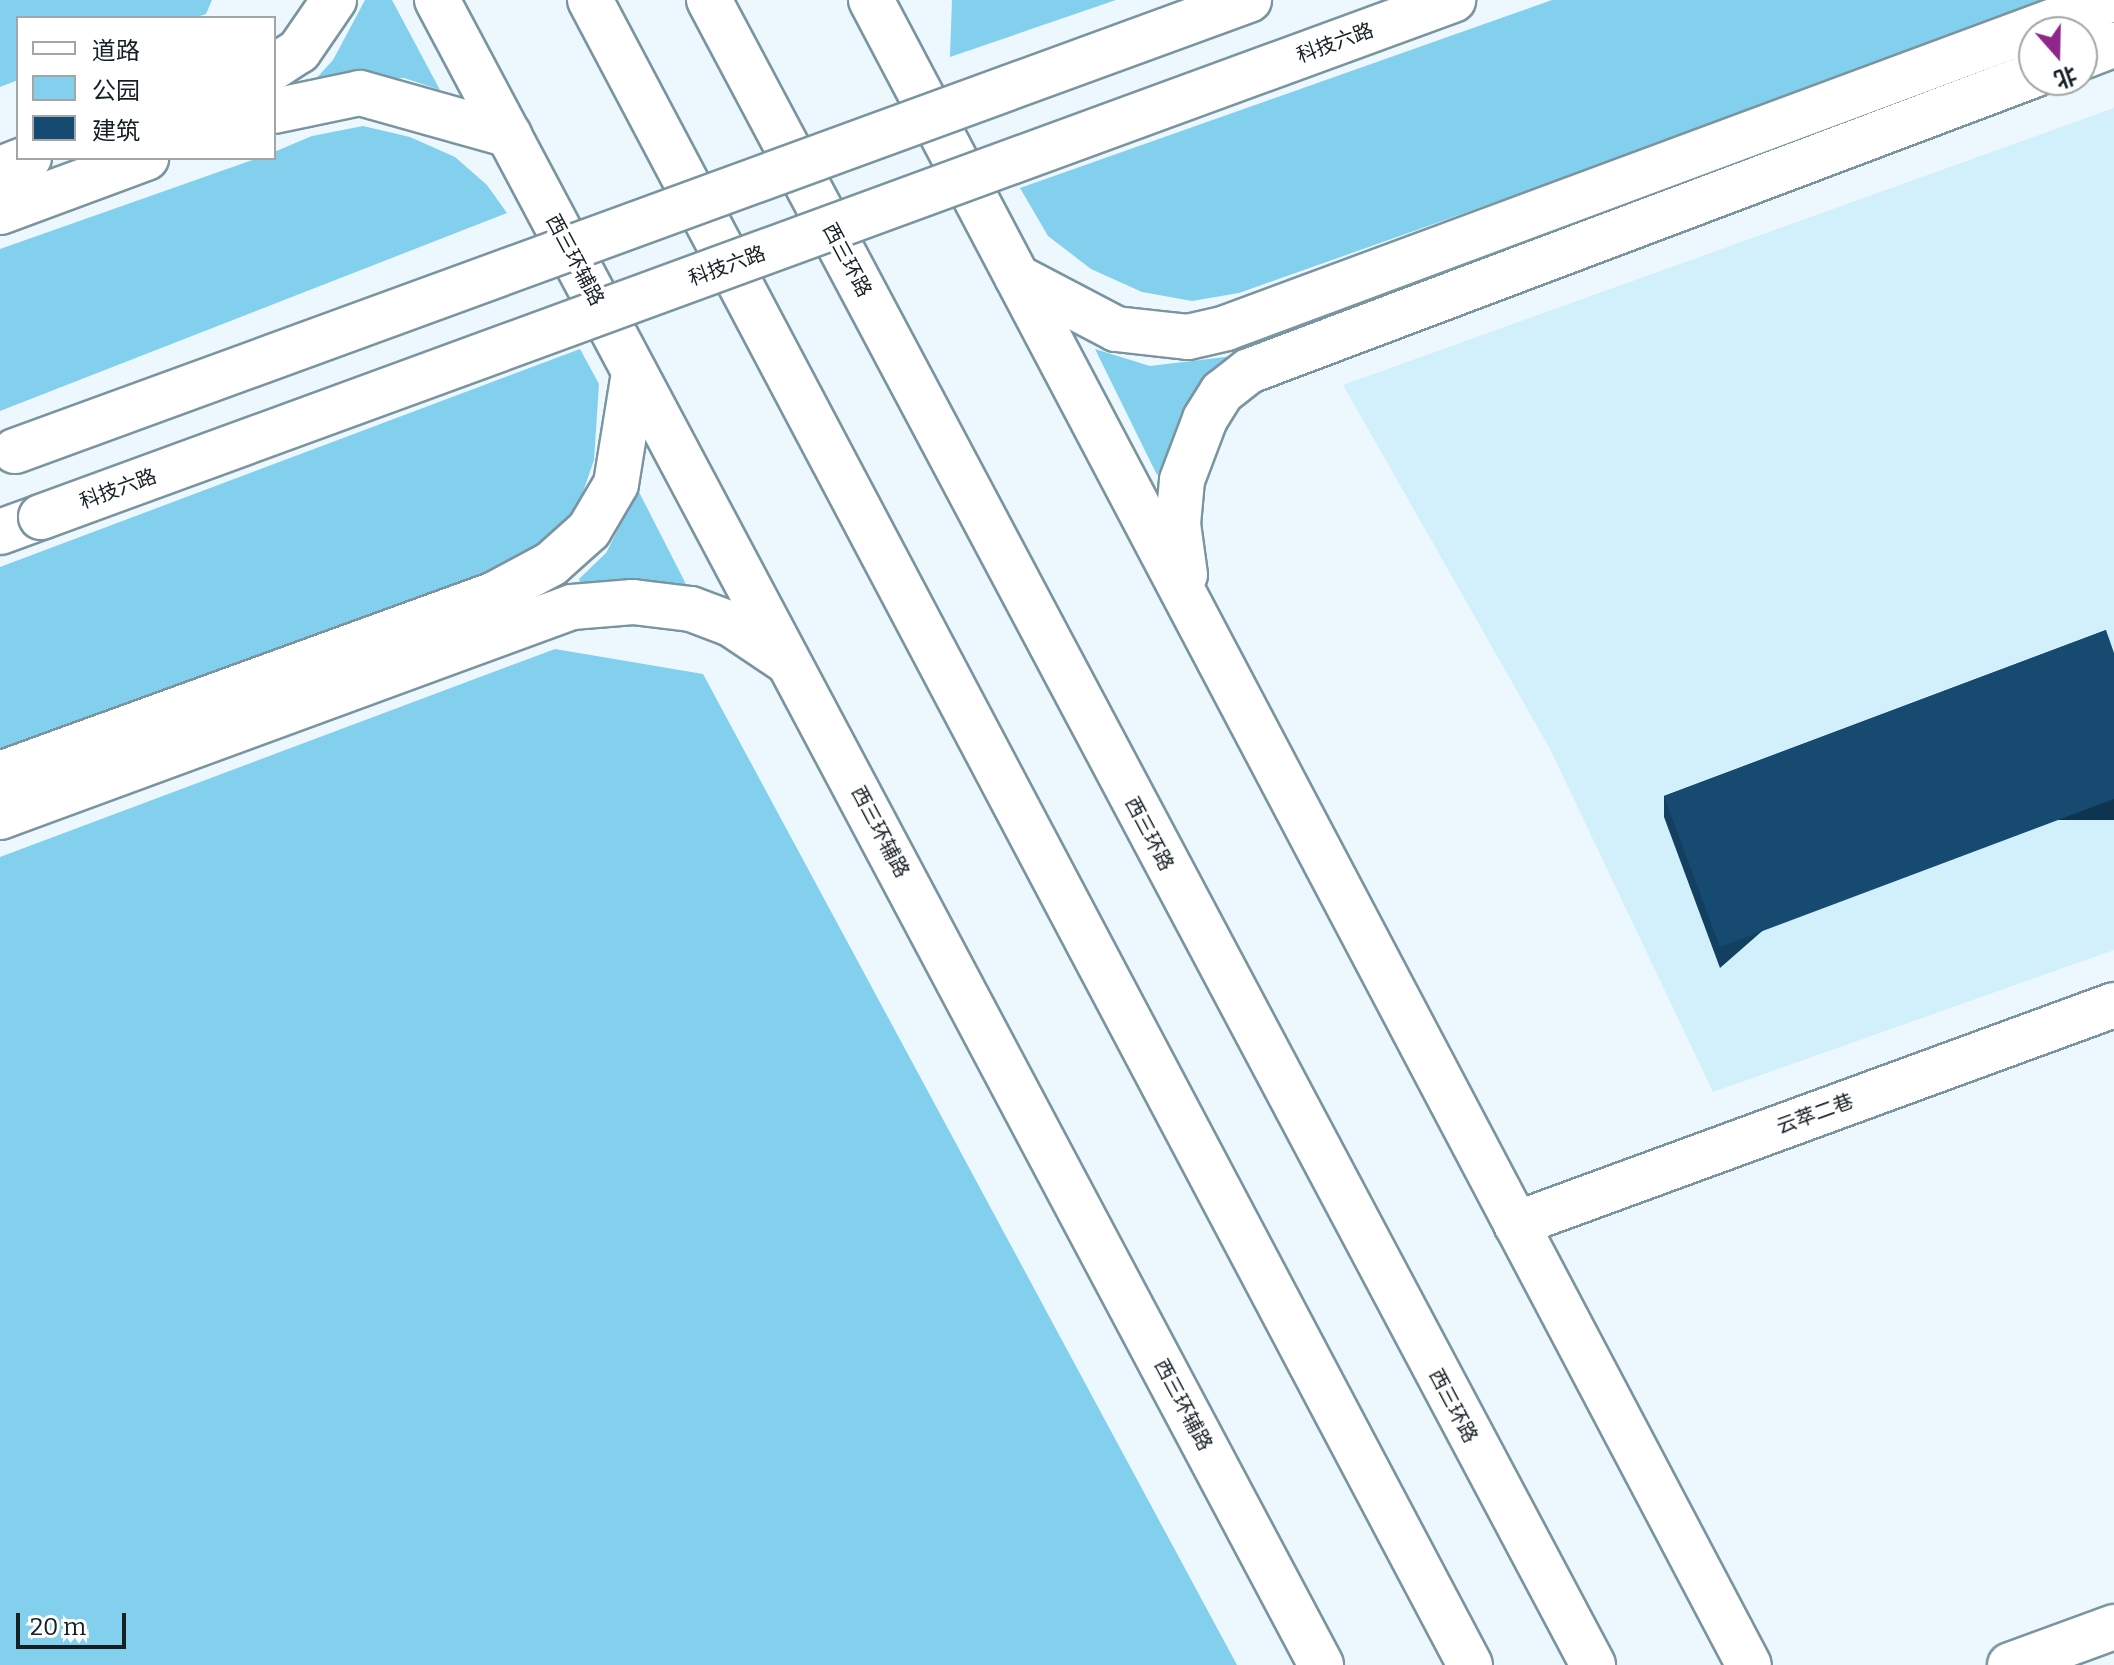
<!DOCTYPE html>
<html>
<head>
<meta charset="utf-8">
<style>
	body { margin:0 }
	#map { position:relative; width:2114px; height:1665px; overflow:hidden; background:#ecf8fd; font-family:Bitter,"Noto Sans SC",serif }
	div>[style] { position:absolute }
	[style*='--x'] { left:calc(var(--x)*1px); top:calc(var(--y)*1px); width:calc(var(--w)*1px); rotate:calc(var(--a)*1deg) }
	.built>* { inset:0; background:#d1f0fc }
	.green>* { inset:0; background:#82d0ed }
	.roads { filter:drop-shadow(2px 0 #7a95a0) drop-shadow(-2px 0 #7a95a0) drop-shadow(0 2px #7a95a0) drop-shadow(0 -2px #7a95a0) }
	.secondary>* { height:44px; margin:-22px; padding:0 22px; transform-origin:22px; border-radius:22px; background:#fff }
	.highway>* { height:44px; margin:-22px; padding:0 22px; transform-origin:22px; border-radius:22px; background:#fff }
	.bridges { filter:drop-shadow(2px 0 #7a95a0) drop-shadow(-2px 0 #7a95a0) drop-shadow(0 2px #7a95a0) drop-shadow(0 -2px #7a95a0) }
	.secondary-bridge>* { height:44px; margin:-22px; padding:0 22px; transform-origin:22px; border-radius:22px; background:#fff }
	.wall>* { inset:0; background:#134061 }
	.shaded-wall>* { inset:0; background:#0f344f; transform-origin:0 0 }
	.building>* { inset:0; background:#164a71 }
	span { translate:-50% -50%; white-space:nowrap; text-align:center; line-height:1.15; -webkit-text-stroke:8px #fff; paint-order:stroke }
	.street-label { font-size:20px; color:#152024 }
	.legend { position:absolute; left:16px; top:16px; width:260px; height:144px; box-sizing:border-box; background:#fff; border:2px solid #a1a6a7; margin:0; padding:10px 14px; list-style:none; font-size:24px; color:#152024 }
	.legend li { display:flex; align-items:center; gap:16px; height:40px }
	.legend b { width:40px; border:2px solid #a1a6a7 }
	.north { position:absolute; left:2018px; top:16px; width:80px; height:80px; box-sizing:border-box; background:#fff; border:2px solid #a1a6a7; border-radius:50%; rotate:160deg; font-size:22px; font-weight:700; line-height:32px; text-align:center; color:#152024 }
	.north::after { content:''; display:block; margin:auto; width:28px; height:36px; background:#8f278b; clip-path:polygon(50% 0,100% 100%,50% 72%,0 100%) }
	.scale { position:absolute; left:16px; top:1613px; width:110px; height:36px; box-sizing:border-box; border:4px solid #152024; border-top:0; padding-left:10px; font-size:24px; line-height:28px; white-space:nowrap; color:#152024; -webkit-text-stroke:6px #fff; paint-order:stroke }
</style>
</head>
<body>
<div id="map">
	<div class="built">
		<div style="clip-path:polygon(2114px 108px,2114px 950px,1713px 1092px,1550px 749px,1343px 385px)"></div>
	</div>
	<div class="green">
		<div style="clip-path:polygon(0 0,212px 0,206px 14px,194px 18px,18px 18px,18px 80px,0 87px)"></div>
		<div style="clip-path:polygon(365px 0,392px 0,440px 90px,404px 78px,311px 84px,333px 60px)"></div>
		<div style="clip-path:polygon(952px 0,1116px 0,950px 57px)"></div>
		<div style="clip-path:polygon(1552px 0,2066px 0,1239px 293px,1192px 301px,1142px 292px,1091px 269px,1048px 236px,1020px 188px)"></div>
		<div style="clip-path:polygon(363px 126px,410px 137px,455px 157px,487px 185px,507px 213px,0 411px,0 249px,258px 158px,274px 158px,274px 152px,312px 136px)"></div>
		<div style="clip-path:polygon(580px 349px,599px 384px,594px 460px,580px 501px,559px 530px,510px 570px,0 758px,0 567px)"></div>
		<div style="clip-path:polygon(1095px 349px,1150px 366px,1233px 356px,1175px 440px,1157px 475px)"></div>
		<div style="clip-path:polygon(638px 490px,690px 592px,582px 592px,579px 579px,606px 553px)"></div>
		<div style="clip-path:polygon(555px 649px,703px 674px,1237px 1665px,0 1665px,0 857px)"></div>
	</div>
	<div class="roads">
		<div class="secondary">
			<div style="--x:437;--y:0;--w:1885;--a:62.03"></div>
			<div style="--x:871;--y:0;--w:1882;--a:62.2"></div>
			<div style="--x:2082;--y:57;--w:34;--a:-21"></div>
			<div style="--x:274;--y:67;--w:30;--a:-33"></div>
			<div style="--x:299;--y:51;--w:62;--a:-55.5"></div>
			<div style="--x:274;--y:111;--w:88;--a:-11.8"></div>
			<div style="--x:360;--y:93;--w:155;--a:15.7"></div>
			<div style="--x:0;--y:169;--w:31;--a:-21"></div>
			<div style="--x:0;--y:212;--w:156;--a:-20.3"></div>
			<div style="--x:1017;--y:277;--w:112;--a:27.7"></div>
			<div style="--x:1116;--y:329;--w:72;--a:6.3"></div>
			<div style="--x:1188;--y:337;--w:39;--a:-13"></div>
			<div style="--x:1226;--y:328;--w:943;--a:-20.36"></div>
			<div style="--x:0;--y:532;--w:44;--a:-20.1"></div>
			<div style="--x:1185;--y:575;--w:51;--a:-97.8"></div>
			<div style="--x:1178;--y:524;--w:44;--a:-84.8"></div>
			<div style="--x:1182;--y:480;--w:65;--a:-69.3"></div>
			<div style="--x:1205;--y:419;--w:32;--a:-58"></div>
			<div style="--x:1222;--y:392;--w:34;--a:-38"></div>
			<div style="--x:1249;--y:371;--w:839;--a:-20.66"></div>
			<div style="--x:0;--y:774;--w:527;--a:-19.98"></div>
			<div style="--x:495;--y:594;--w:64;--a:-28.2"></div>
			<div style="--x:551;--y:564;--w:51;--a:-41.8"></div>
			<div style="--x:589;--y:530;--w:53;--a:-59.6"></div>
			<div style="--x:616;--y:484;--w:112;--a:-80.8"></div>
			<div style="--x:0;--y:817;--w:609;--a:-20.16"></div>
			<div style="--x:572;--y:607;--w:61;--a:-4.7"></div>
			<div style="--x:633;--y:602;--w:58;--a:6.9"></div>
			<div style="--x:691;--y:609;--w:43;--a:20.6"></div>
			<div style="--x:731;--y:624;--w:66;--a:33.9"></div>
			<div style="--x:1516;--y:1224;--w:637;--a:-20.11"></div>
			<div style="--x:2010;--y:1665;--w:111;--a:-20.1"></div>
		</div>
		<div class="highway">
			<div style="--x:590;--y:0;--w:1883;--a:62.14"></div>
			<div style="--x:709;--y:0;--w:1885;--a:62.03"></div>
		</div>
	</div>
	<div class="bridges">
		<div class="secondary-bridge">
			<div style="--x:15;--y:451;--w:1314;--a:-20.08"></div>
			<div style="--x:41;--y:517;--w:1504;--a:-20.11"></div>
		</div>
	</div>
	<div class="wall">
		<div style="clip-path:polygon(2106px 630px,1720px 968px,1664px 817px,1664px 796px)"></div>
	</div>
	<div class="shaded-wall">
		<div style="left:2114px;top:799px;width:21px;height:421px;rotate:90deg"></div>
	</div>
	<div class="building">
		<div style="clip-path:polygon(2106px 630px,2114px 653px,2114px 799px,1720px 947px,1664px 796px)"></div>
	</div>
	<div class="street-label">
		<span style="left:1335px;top:43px;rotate:-20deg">科技六路</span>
		<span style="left:575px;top:260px;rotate:62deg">西三环辅路</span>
		<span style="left:847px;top:260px;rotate:62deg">西三环路</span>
		<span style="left:727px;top:266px;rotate:-20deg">科技六路</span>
		<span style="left:118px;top:489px;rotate:-20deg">科技六路</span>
		<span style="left:880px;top:832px;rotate:62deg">西三环辅路</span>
		<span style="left:1149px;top:834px;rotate:62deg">西三环路</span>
		<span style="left:1815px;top:1114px;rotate:-20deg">云萃二巷</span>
		<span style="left:1183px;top:1405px;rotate:62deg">西三环辅路</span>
		<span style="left:1453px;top:1406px;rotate:62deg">西三环路</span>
	</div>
	<ul class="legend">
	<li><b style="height:10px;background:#fff"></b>道路</li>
	<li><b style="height:22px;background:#82d0ed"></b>公园</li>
	<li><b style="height:22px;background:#164a71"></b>建筑</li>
	</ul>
	<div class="north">北</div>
	<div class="scale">20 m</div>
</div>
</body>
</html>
